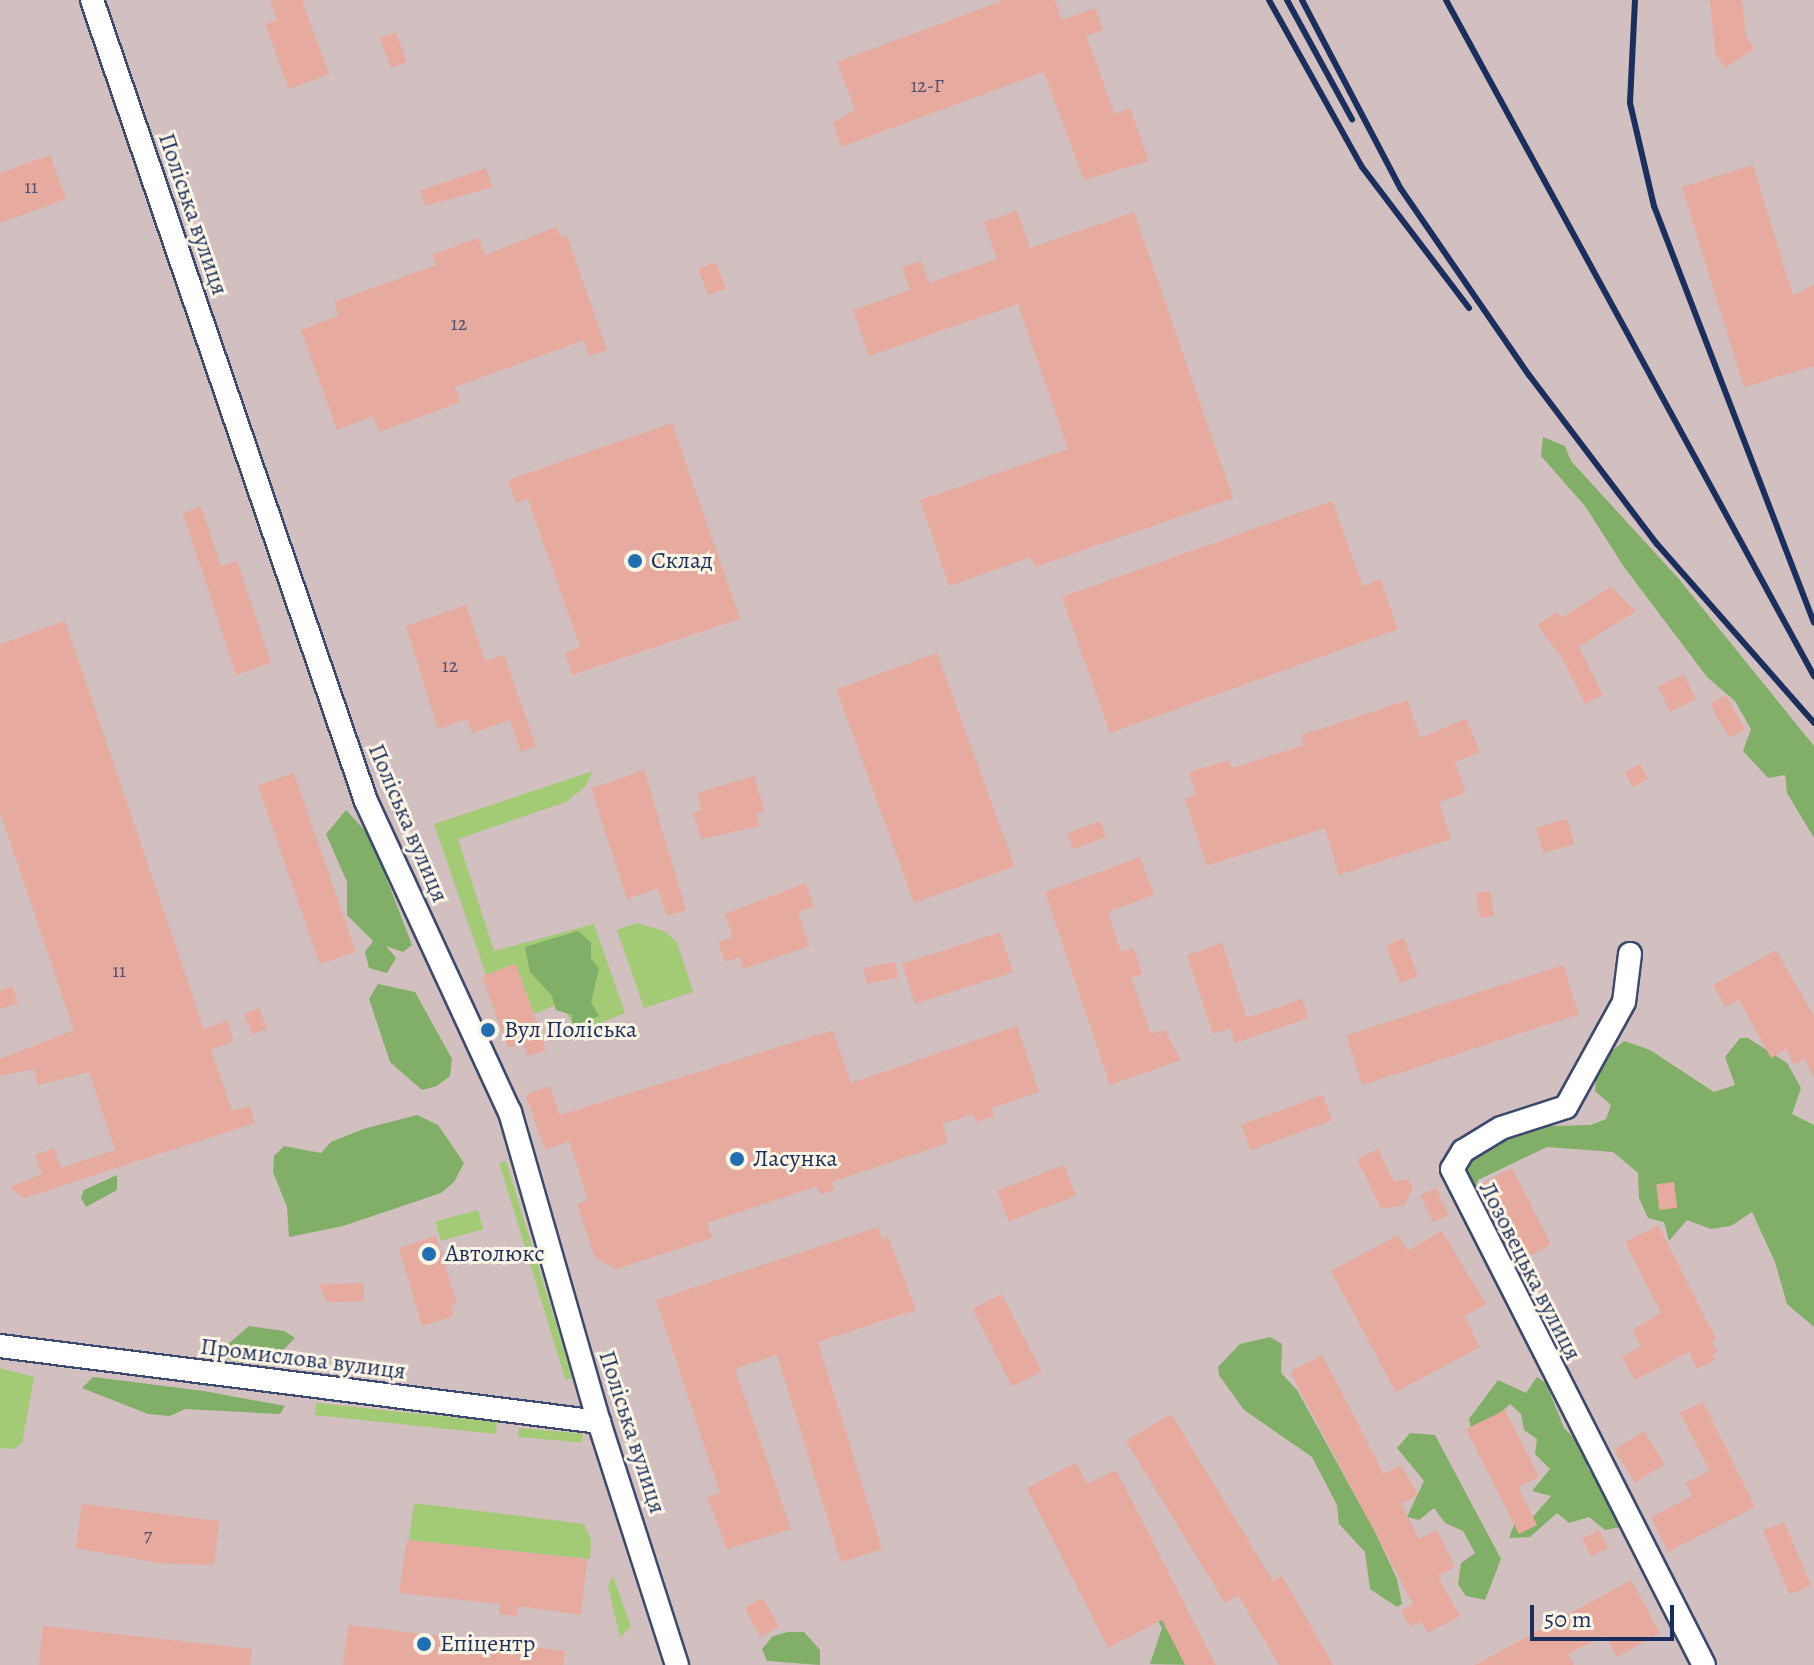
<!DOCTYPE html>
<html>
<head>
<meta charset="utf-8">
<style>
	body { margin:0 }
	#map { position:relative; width:1814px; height:1665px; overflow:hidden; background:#f2e5c8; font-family:Alegreya,serif }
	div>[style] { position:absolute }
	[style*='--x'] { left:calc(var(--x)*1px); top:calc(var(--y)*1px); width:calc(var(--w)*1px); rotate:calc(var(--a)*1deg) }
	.industrial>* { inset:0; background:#d2bfbf; transform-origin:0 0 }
	.green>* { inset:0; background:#a3cb76; transform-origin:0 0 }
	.forest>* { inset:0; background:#82af67 }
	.building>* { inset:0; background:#e7aa9e; transform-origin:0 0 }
	.roads { filter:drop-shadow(2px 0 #3b4a6e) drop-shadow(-2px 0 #3b4a6e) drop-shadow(0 2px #3b4a6e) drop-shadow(0 -2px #3b4a6e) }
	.minor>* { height:22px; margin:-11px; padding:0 11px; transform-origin:11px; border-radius:11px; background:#fff }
	.rail>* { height:6px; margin:-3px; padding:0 3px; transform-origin:3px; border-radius:3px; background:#1b2f5e }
	.dots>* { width:22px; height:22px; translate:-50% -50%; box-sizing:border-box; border:4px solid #fcf5e5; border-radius:50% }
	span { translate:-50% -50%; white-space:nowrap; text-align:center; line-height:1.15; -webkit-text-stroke:6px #fcf5e5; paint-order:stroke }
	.number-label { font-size:20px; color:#4e4e6e }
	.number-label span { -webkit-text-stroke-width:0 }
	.street-label { font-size:24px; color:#1b2f5e }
	.poi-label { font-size:24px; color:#1b2f5e }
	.left { translate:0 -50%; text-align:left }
	.scale { position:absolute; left:1530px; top:1605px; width:144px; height:36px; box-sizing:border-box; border:4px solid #1b2f5e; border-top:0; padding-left:10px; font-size:24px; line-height:28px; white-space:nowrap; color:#1b2f5e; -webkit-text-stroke:6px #fcf5e5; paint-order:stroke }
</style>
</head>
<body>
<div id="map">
	<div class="industrial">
		<div style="left:0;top:0;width:1814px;height:1665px"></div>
	</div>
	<div class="green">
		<div style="clip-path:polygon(593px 771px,585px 787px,566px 802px,458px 839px,494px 951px,594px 924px,625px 1013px,578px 1032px,560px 1003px,534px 1014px,515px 964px,486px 975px,434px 824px)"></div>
		<div style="clip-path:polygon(637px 923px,664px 931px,677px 942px,693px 992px,644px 1008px,617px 930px)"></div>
		<div style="left:506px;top:1161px;width:227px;height:7px;rotate:73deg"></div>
		<div style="left:478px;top:1210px;width:20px;height:44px;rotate:75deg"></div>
		<div style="clip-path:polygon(0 1368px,34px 1377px,22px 1443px,14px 1449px,0 1448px)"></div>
		<div style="left:316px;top:1403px;width:182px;height:12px;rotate:6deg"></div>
		<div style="left:519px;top:1428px;width:64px;height:9px;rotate:5deg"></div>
		<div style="clip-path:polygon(414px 1503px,584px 1524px,591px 1540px,590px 1559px,409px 1540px)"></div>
		<div style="clip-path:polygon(613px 1576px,631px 1627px,620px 1637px,608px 1586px)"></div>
	</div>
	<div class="forest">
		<div style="clip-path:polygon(1543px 437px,1565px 446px,1571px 461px,1678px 578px,1814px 746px,1814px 838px,1787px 793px,1785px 775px,1768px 778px,1743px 751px,1751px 729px,1735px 701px,1707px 677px,1624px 567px,1585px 506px,1541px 456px)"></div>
		<div style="clip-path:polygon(346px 810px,381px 848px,384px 872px,412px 945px,403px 952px,386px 946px,396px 958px,387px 973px,369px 968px,365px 952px,373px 941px,347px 915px,347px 882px,326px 834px)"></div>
		<div style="clip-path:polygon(578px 931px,591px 942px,591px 958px,599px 969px,591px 1002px,599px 1016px,572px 1026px,572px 1015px,556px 1010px,552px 996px,530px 972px,525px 947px)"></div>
		<div style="clip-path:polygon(378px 984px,415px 992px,452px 1059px,450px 1076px,437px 1086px,422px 1090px,390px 1062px,369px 999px)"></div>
		<div style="clip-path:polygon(1740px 1038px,1748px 1038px,1787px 1063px,1801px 1088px,1792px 1114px,1814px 1125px,1814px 1327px,1787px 1304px,1775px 1262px,1752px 1212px,1731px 1226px,1711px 1229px,1687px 1220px,1669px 1241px,1664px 1222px,1648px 1218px,1639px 1198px,1638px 1173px,1613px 1152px,1547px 1147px,1478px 1180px,1474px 1199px,1453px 1172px,1516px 1127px,1591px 1125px,1606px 1119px,1611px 1105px,1595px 1091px,1596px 1076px,1607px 1055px,1624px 1041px,1650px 1050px,1714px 1092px,1735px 1085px,1725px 1057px)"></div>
		<div style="clip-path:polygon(417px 1115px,438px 1125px,464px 1163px,454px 1182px,441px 1193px,343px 1226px,289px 1237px,287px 1207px,273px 1172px,274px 1156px,284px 1146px,321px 1153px,331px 1142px,363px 1129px)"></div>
		<div style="clip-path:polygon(117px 1175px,117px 1190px,86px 1207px,81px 1198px,84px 1190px)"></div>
		<div style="clip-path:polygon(249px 1326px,284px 1331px,295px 1338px,278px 1355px,240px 1363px,228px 1359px,223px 1353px,227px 1345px)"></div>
		<div style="clip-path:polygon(1270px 1337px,1282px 1344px,1281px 1373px,1297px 1390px,1375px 1532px,1397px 1579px,1402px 1604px,1397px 1607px,1370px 1589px,1365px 1552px,1339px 1524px,1337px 1505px,1312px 1457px,1244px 1410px,1219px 1375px,1218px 1367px,1240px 1344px)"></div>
		<div style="clip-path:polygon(93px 1377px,204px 1391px,285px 1406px,280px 1414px,185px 1409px,170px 1416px,148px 1414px,82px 1388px)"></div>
		<div style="clip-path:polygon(1537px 1377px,1546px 1383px,1564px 1428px,1583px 1447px,1588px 1469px,1615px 1501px,1621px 1527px,1605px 1530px,1589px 1517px,1569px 1523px,1557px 1513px,1530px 1537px,1509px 1538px,1514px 1525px,1533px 1517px,1551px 1496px,1532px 1491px,1550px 1469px,1535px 1454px,1537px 1439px,1524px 1430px,1521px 1414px,1510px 1404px,1487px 1425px,1471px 1429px,1469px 1419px,1498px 1380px,1526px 1393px)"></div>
		<div style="clip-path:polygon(1410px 1433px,1435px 1435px,1501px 1559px,1485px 1600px,1466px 1596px,1458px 1584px,1461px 1563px,1475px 1553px,1463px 1531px,1445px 1523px,1434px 1508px,1419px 1520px,1407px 1517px,1424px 1481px,1397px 1448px)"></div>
		<div style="clip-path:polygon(1161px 1606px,1197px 1665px,1150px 1664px,1162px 1628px,1154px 1614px)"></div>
		<div style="clip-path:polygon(788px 1632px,804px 1632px,820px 1650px,820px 1665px,767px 1661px,762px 1649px,773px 1636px)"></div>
	</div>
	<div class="building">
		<div style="clip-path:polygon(270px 0,302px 0,329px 74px,289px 89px,265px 24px,277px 20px)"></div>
		<div style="clip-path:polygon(1004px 0,1055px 0,1062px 20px,1095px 8px,1103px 30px,1086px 36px,1115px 114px,1130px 108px,1149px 161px,1084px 180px,1044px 72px,841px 147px,833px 123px,855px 110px,837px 62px)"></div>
		<div style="clip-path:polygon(1710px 0,1742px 0,1746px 36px,1754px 49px,1725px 68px,1715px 53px)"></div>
		<div style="left:396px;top:32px;width:32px;height:17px;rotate:70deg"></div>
		<div style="clip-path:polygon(50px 155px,66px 199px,0 223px,0 173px)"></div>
		<div style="clip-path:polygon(1753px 165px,1793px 296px,1814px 284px,1814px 366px,1744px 387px,1682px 187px)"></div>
		<div style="clip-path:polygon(486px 168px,492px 187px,426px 206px,420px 191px)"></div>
		<div style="clip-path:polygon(1017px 211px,1030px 248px,1134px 212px,1233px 498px,1035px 567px,1031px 557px,949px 586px,920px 500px,1068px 449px,1018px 304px,869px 356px,853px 310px,910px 290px,902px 267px,921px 261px,929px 283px,997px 259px,984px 222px)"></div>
		<div style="clip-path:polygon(556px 227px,561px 238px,567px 236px,607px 350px,589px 356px,584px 340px,455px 387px,460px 402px,379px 432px,373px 416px,337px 430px,301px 330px,339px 316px,334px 302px,436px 265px,432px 255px,478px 238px,485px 255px)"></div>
		<div style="left:716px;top:262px;width:28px;height:19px;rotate:69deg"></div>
		<div style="clip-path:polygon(672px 423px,740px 619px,572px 675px,565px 653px,580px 647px,528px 499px,516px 503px,508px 480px)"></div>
		<div style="clip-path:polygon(1332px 501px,1363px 586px,1380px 579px,1398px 629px,1110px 733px,1062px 597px)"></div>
		<div style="clip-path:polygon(201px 507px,221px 566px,237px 561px,271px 663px,236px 675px,183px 513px)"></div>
		<div style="clip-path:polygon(1611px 587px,1636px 611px,1579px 647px,1603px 695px,1585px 704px,1562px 658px,1537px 625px,1558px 612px,1561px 618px)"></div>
		<div style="clip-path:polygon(466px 605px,485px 661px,504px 655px,536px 746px,521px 752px,510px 720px,472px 733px,467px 719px,438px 729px,406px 626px)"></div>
		<div style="clip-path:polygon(65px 621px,204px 1029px,228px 1020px,233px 1041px,211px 1050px,232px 1111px,250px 1106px,255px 1123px,24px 1198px,10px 1187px,42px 1174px,35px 1155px,54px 1148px,61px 1168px,115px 1150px,89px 1072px,38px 1085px,34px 1069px,0 1076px,0 1059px,74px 1030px,0 812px,0 644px)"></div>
		<div style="left:937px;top:653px;width:227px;height:107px;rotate:70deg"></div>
		<div style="left:1684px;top:674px;width:28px;height:29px;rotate:64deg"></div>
		<div style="left:1726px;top:695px;width:39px;height:18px;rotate:61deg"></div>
		<div style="clip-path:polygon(1408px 700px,1420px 738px,1466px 719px,1480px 752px,1455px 762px,1466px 793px,1439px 802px,1451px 839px,1339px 875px,1325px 828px,1207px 866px,1185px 799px,1196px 795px,1189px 772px,1229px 760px,1232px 768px,1304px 745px,1301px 735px)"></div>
		<div style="left:1640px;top:764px;width:17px;height:17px;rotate:62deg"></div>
		<div style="clip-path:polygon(644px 770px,686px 910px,667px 916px,658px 889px,627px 899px,591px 788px)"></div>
		<div style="left:294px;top:773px;width:189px;height:38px;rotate:71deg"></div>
		<div style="clip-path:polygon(754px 776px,765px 811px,756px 814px,760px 826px,701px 839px,693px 813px,702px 810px,697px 793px)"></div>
		<div style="left:1567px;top:819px;width:26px;height:32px;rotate:74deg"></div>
		<div style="left:1100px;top:821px;width:17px;height:35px;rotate:69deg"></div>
		<div style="clip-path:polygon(1140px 857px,1154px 895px,1108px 912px,1121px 952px,1133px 948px,1143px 974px,1131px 978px,1151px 1034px,1165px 1030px,1181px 1060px,1110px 1085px,1045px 892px)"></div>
		<div style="clip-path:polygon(806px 883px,814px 907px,798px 912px,809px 946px,743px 969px,740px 957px,725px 962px,718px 942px,733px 937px,725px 914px)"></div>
		<div style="left:1490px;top:891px;width:25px;height:14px;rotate:81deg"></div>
		<div style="left:1000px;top:932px;width:42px;height:103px;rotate:72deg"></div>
		<div style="left:1404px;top:938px;width:41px;height:19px;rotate:70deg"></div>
		<div style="clip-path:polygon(1222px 943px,1247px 1018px,1302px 999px,1308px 1018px,1235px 1043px,1230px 1028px,1213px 1034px,1187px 955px)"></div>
		<div style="clip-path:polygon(1776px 950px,1814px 1016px,1814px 1078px,1804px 1059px,1794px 1065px,1786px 1049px,1771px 1058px,1739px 1000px,1725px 1007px,1713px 985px)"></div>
		<div style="left:895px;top:962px;width:16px;height:32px;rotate:79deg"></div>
		<div style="clip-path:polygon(516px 964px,546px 1050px,528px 1056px,523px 1043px,508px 1048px,482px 976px)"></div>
		<div style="left:1563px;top:965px;width:52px;height:228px;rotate:72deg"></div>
		<div style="clip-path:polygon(12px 986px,18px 1003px,0 1009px,0 991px)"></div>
		<div style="left:259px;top:1008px;width:22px;height:16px;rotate:68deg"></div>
		<div style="clip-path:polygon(1017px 1026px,1039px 1092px,991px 1108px,994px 1116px,976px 1122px,973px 1114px,942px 1124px,948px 1143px,832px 1182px,834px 1190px,820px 1195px,817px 1186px,707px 1223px,712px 1238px,616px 1269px,595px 1257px,577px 1204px,588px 1200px,569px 1141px,545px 1150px,526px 1095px,550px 1086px,560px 1115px,833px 1030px,851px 1083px)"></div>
		<div style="left:1323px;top:1095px;width:27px;height:87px;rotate:70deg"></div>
		<div style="clip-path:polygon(1378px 1149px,1394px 1182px,1407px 1179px,1413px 1187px,1404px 1205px,1381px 1209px,1357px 1159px)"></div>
		<div style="left:1064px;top:1165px;width:33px;height:72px;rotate:69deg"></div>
		<div style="left:1512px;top:1168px;width:86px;height:36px;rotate:63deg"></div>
		<div style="left:1674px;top:1182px;width:26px;height:18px;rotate:83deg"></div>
		<div style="left:1436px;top:1188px;width:30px;height:17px;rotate:66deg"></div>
		<div style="clip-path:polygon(1658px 1225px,1716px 1339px,1712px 1341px,1717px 1352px,1712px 1354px,1715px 1360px,1697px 1369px,1689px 1352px,1635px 1380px,1622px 1357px,1641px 1346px,1632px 1330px,1661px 1313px,1625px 1242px)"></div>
		<div style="clip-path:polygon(878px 1227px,882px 1239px,888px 1237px,916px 1310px,818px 1342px,882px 1549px,841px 1562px,777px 1355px,735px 1369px,791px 1529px,727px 1549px,707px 1497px,720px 1493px,656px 1300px)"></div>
		<div style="clip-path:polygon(1442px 1231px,1486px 1304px,1464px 1316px,1480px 1347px,1396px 1392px,1331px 1271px,1398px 1235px,1407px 1251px)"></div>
		<div style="clip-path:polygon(436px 1236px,457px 1304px,451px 1306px,454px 1316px,422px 1326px,399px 1248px)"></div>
		<div style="clip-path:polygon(364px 1283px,364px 1301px,336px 1302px,326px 1301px,320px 1284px)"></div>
		<div style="left:1002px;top:1294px;width:87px;height:33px;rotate:63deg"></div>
		<div style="clip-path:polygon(1322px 1355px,1384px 1474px,1401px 1465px,1418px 1495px,1401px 1504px,1419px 1539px,1437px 1530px,1455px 1567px,1438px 1576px,1460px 1616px,1428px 1633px,1421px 1621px,1410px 1627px,1401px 1611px,1413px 1604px,1290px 1372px)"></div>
		<div style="clip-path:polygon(1703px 1402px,1755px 1507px,1668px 1552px,1651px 1517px,1692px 1496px,1685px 1483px,1710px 1471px,1680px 1413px)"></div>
		<div style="clip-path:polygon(1505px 1410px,1539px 1477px,1518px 1487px,1537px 1525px,1519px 1534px,1466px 1429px)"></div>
		<div style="clip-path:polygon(1171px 1414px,1273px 1581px,1282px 1576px,1333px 1665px,1279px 1665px,1238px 1595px,1225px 1603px,1126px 1441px)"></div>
		<div style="left:1644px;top:1431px;width:39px;height:35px;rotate:58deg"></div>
		<div style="clip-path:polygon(1076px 1463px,1087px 1484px,1116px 1470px,1216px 1665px,1185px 1665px,1162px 1620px,1108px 1648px,1027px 1488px)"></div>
		<div style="clip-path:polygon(82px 1504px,219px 1521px,214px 1565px,158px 1563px,76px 1548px)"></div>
		<div style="left:1784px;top:1522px;width:69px;height:23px;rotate:67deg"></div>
		<div style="left:1599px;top:1530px;width:20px;height:19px;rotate:63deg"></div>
		<div style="clip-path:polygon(407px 1540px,587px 1559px,581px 1615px,518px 1606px,517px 1616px,499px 1614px,500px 1604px,399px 1593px)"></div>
		<div style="clip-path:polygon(1631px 1580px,1660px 1633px,1617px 1657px,1605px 1635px,1568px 1654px,1574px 1665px,1475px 1665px)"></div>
		<div style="left:763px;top:1598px;width:33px;height:21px;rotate:61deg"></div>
		<div style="clip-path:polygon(348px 1625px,565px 1651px,563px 1665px,343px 1665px)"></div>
		<div style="clip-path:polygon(43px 1626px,252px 1649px,250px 1665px,39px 1665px)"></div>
	</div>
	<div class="roads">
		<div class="minor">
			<div style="--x:92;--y:0;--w:847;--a:71.12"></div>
			<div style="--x:366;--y:801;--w:343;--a:65.2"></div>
			<div style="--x:510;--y:1112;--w:323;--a:74"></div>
			<div style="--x:599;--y:1422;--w:255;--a:72.2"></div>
			<div style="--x:1630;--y:954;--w:48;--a:97.1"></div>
			<div style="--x:1624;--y:1002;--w:120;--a:118.9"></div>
			<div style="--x:1566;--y:1107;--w:68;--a:162.1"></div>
			<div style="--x:1501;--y:1128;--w:44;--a:148.8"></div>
			<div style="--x:1463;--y:1151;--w:21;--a:121"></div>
			<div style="--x:1452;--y:1169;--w:556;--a:63.07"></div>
			<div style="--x:0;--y:1346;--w:604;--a:7.23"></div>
		</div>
	</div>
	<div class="rail">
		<div style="--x:1269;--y:0;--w:191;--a:60.9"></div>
		<div style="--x:1362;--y:167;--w:177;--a:52.8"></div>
		<div style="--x:1287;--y:0;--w:136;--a:61.4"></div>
		<div style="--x:1302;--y:0;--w:213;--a:62.4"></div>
		<div style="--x:1401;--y:189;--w:226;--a:55.5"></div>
		<div style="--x:1529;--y:375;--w:212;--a:52.9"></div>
		<div style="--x:1657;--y:544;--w:238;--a:48.7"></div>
		<div style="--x:1446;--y:0;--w:770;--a:61.44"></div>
		<div style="--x:1635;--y:0;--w:103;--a:92.8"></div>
		<div style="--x:1630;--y:103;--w:106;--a:76.9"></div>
		<div style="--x:1654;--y:206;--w:446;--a:69"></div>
	</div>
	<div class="dots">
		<div style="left:635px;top:561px;background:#1f6fb2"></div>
		<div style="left:488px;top:1030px;background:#1f6fb2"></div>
		<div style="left:737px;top:1159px;background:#1f6fb2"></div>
		<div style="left:429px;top:1254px;background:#1f6fb2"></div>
		<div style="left:424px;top:1644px;background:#1f6fb2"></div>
	</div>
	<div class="number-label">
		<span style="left:927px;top:85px">12-Г</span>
		<span style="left:31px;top:186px">11</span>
		<span style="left:459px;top:323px">12</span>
		<span style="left:450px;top:665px">12</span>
		<span style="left:119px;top:970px">11</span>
		<span style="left:148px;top:1534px">7</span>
	</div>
	<div class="street-label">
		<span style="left:193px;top:214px;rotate:71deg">Поліська вулиця</span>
		<span style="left:408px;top:823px;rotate:67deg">Поліська вулиця</span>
		<span style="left:1530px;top:1271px;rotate:63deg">Лозовецька вулиця</span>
		<span style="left:303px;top:1359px;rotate:7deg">Промислова вулиця</span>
		<span style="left:632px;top:1432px;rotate:72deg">Поліська вулиця</span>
	</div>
	<div class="poi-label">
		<span class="left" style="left:651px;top:561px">Склад</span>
		<span class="left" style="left:504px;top:1030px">Вул Поліська</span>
		<span class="left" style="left:753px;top:1159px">Ласунка</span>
		<span class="left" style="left:445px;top:1254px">Автолюкс</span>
		<span class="left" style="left:440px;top:1644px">Епіцентр</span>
	</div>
	<div class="scale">50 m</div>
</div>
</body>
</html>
